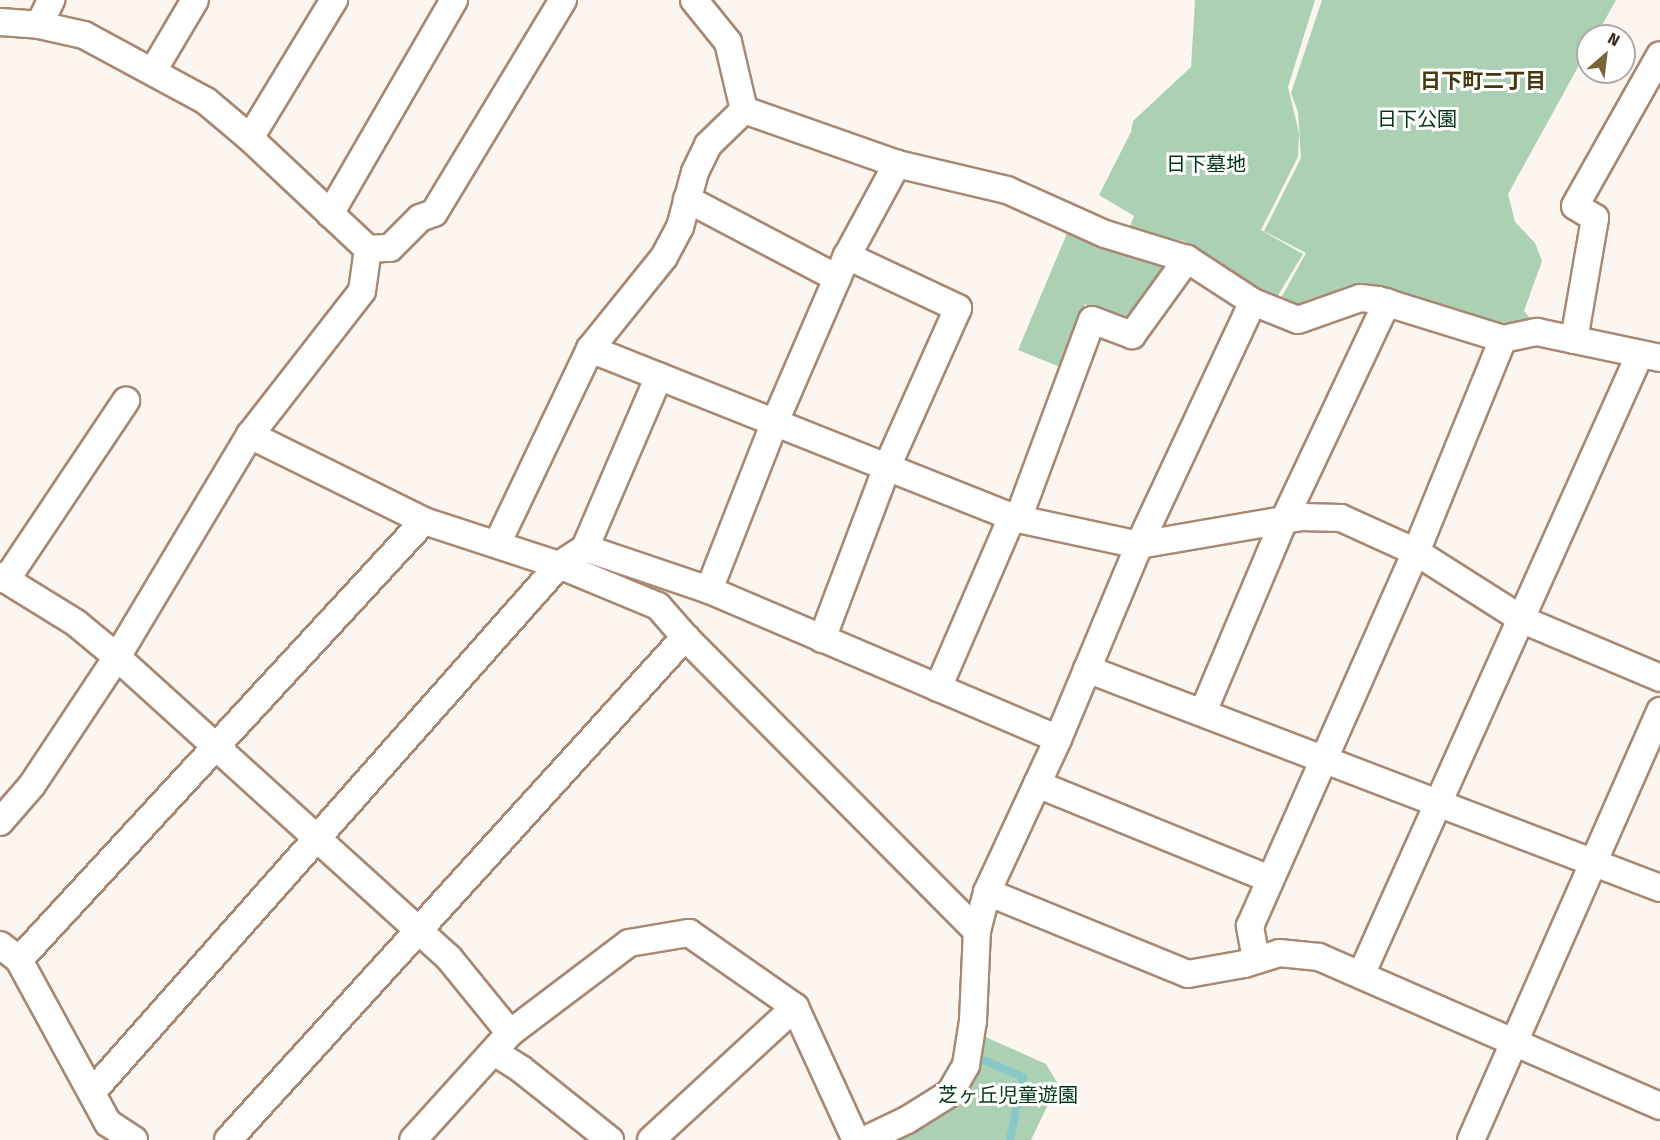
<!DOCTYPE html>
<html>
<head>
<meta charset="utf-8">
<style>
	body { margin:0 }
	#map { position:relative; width:1660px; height:1140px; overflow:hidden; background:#fcf5f0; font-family:"Fira Sans","Noto Sans JP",sans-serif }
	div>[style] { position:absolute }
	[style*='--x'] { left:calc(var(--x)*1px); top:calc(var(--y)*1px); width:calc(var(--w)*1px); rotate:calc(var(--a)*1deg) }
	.green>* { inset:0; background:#abd0b4 }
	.stream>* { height:8px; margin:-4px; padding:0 4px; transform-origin:4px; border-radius:4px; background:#88c8c8 }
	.roads { filter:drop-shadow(2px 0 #a78873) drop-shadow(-2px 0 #a78873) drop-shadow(0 2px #a78873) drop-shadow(0 -2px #a78873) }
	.street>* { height:26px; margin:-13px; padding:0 13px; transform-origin:13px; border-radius:13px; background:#fff }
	span { translate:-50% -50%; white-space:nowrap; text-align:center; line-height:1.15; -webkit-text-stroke:6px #fff; paint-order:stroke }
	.park-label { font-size:20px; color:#003618 }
	.neighbourhood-label { font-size:21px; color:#47370f; font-weight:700 }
	.north { position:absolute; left:1576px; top:24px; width:60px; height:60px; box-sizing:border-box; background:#fff; border:2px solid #b0aba7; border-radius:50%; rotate:28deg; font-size:16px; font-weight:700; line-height:24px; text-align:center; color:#392d24 }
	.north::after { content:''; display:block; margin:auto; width:21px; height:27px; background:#796433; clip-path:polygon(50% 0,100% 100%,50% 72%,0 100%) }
</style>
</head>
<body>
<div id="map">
	<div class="green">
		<div style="clip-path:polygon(1195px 0,1315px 0,1288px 87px,1299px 133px,1298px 157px,1261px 230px,1303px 254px,1277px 297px,1252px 290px,1233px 271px,1184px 241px,1129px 229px,1134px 216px,1099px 195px,1131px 132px,1133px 121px,1191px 67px)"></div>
		<div style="clip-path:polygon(1322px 0,1616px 0,1596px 36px,1588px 36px,1588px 49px,1508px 194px,1515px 222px,1535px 243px,1542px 261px,1524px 311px,1533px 322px,1492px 323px,1374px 285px,1305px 307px,1280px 300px,1306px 253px,1264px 231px,1301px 158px,1298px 112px,1291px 93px)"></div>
		<div style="clip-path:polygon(1068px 231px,1169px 263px,1131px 322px,1085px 304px,1060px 367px,1018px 350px)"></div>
		<div style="clip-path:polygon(981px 1035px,1046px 1064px,1058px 1084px,1031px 1140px,875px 1140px,923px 1117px,971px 1082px)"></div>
	</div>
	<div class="stream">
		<div style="--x:986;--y:1061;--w:40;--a:23.4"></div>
		<div style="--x:1023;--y:1077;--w:64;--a:101.7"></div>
	</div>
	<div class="roads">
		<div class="street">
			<div style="--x:694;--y:0;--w:54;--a:51"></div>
			<div style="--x:728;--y:42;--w:70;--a:76.8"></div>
			<div style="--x:744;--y:110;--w:162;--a:19.4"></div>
			<div style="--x:897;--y:164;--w:113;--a:13.3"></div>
			<div style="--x:1007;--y:190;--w:107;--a:24.2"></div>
			<div style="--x:1105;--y:234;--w:86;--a:17"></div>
			<div style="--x:1187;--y:259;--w:79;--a:33.1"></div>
			<div style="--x:1253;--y:302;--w:48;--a:21.8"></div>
			<div style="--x:1298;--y:320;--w:66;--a:-19.5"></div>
			<div style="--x:1360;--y:298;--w:18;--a:6"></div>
			<div style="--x:1378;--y:300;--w:131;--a:17.3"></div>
			<div style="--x:1503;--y:339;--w:35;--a:-12"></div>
			<div style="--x:1537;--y:332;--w:126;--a:11.9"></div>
			<div style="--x:0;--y:22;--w:39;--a:4"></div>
			<div style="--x:39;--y:25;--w:46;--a:12.5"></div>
			<div style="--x:84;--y:35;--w:139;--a:28.4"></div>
			<div style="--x:206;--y:101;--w:57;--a:40.1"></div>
			<div style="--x:39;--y:25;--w:28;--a:-64"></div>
			<div style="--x:153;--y:71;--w:82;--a:-59.4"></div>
			<div style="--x:687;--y:199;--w:170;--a:27.8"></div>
			<div style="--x:330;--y:214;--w:247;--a:-59.9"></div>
			<div style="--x:368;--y:249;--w:22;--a:-3"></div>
			<div style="--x:390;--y:248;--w:42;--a:-45"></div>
			<div style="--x:420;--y:218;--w:15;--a:-20"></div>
			<div style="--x:434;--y:213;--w:249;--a:-58.8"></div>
			<div style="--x:1574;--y:340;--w:124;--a:-80.2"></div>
			<div style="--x:1595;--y:218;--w:23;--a:-149"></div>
			<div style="--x:1575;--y:206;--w:173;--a:-60.6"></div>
			<div style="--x:590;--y:349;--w:461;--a:21.7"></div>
			<div style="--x:1018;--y:519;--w:124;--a:12.1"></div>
			<div style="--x:1139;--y:545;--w:164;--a:-9.8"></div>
			<div style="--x:1301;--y:517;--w:40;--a:1.4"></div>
			<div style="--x:1341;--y:518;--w:82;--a:24.4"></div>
			<div style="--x:1416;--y:552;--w:127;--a:32.4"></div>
			<div style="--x:1523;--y:620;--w:149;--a:22.9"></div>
			<div style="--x:250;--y:435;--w:194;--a:26.3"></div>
			<div style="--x:424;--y:521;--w:142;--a:18.1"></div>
			<div style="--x:559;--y:565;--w:31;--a:-33"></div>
			<div style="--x:585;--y:548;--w:131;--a:18.7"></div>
			<div style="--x:709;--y:590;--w:379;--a:23.1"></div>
			<div style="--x:1018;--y:519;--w:212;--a:-69.6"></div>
			<div style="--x:1092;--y:320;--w:43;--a:20.6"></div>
			<div style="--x:1132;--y:335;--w:94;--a:-54.1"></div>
			<div style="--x:497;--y:544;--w:216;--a:-64.5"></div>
			<div style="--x:590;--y:349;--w:118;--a:-51.2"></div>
			<div style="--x:664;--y:257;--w:34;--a:-62"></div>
			<div style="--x:680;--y:227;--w:57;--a:-74.7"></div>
			<div style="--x:695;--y:172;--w:30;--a:-64"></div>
			<div style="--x:708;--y:145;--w:50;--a:-44.2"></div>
			<div style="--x:585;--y:548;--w:187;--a:-66.7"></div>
			<div style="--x:0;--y:576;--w:89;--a:31.7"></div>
			<div style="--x:76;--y:623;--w:53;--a:39.7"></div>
			<div style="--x:117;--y:657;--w:448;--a:42.2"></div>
			<div style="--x:449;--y:958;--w:97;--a:50.9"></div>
			<div style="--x:510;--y:1033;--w:144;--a:132.2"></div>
			<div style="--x:6;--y:580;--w:216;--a:-56.2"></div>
			<div style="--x:709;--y:590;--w:180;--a:-68.6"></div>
			<div style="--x:775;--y:422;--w:181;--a:-66.6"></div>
			<div style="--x:847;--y:256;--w:105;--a:-61.5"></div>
			<div style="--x:822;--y:639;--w:184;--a:-69.3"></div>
			<div style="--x:887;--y:467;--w:174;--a:-65.9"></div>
			<div style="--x:958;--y:308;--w:123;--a:-154.9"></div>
			<div style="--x:1087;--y:669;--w:613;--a:20.92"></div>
			<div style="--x:938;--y:688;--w:186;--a:-66.6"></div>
			<div style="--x:1203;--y:712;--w:208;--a:-67.1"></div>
			<div style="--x:1284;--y:520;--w:241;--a:-64.7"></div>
			<div style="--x:1037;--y:784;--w:252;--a:22.2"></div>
			<div style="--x:0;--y:822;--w:49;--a:-49.1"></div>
			<div style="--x:32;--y:785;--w:154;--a:-56.4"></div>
			<div style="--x:117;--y:657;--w:259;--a:-59.1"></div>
			<div style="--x:250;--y:435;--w:182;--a:-52.1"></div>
			<div style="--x:362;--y:291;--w:42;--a:-81.9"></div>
			<div style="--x:368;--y:249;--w:162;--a:-136.8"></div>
			<div style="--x:250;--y:138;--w:162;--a:-58.7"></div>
			<div style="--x:987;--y:892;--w:217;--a:22.2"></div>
			<div style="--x:1188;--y:974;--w:57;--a:-10.1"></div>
			<div style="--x:1244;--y:964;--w:37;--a:-17"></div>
			<div style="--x:1279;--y:953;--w:40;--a:5.7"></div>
			<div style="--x:1319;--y:957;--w:372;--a:23.6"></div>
			<div style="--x:0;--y:945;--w:24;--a:38"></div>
			<div style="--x:19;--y:960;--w:186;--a:61.4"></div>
			<div style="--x:108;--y:1123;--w:31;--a:33"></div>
			<div style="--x:19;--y:960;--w:597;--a:-47.31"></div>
			<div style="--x:1256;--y:960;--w:35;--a:-100"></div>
			<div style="--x:1250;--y:926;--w:409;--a:-66.1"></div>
			<div style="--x:1416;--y:552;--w:230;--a:-67.8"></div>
			<div style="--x:1361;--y:975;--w:679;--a:-65.81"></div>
			<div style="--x:510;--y:1033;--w:149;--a:-37.1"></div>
			<div style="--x:629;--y:943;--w:61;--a:-9.5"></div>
			<div style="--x:689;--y:933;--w:129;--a:34.9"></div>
			<div style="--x:795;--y:1007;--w:146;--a:65.4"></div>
			<div style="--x:494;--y:1052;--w:32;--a:32"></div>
			<div style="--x:521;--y:1069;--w:114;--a:38.6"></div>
			<div style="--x:93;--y:1091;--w:703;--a:-48.46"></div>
			<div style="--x:559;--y:565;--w:107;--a:22.5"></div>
			<div style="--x:658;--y:606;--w:41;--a:48.9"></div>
			<div style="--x:685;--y:637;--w:414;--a:45.2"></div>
			<div style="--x:228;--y:1140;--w:680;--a:-47.74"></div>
			<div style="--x:651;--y:1140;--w:196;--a:-42.7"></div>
			<div style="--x:865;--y:1140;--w:47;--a:-25.5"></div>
			<div style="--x:907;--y:1120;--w:51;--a:-32.1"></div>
			<div style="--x:950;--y:1093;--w:32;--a:-60"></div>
			<div style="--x:966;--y:1065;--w:45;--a:-81"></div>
			<div style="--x:973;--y:1021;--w:90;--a:-87.5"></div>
			<div style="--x:977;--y:931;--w:40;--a:-75.6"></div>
			<div style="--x:987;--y:892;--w:169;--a:-65.1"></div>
			<div style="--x:1058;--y:739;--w:210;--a:-67.3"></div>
			<div style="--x:1139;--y:545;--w:268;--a:-64.9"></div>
			<div style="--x:1471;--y:1140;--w:469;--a:-66.2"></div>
		</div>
	</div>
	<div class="park-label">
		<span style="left:1417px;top:119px">日下公園</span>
		<span style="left:1206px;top:164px">日下墓地</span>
		<span style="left:1008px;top:1095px">芝ヶ丘児童遊園</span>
	</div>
	<div class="neighbourhood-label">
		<span style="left:1483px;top:81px">日下町二丁目</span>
	</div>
	<div class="north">N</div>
</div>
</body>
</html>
